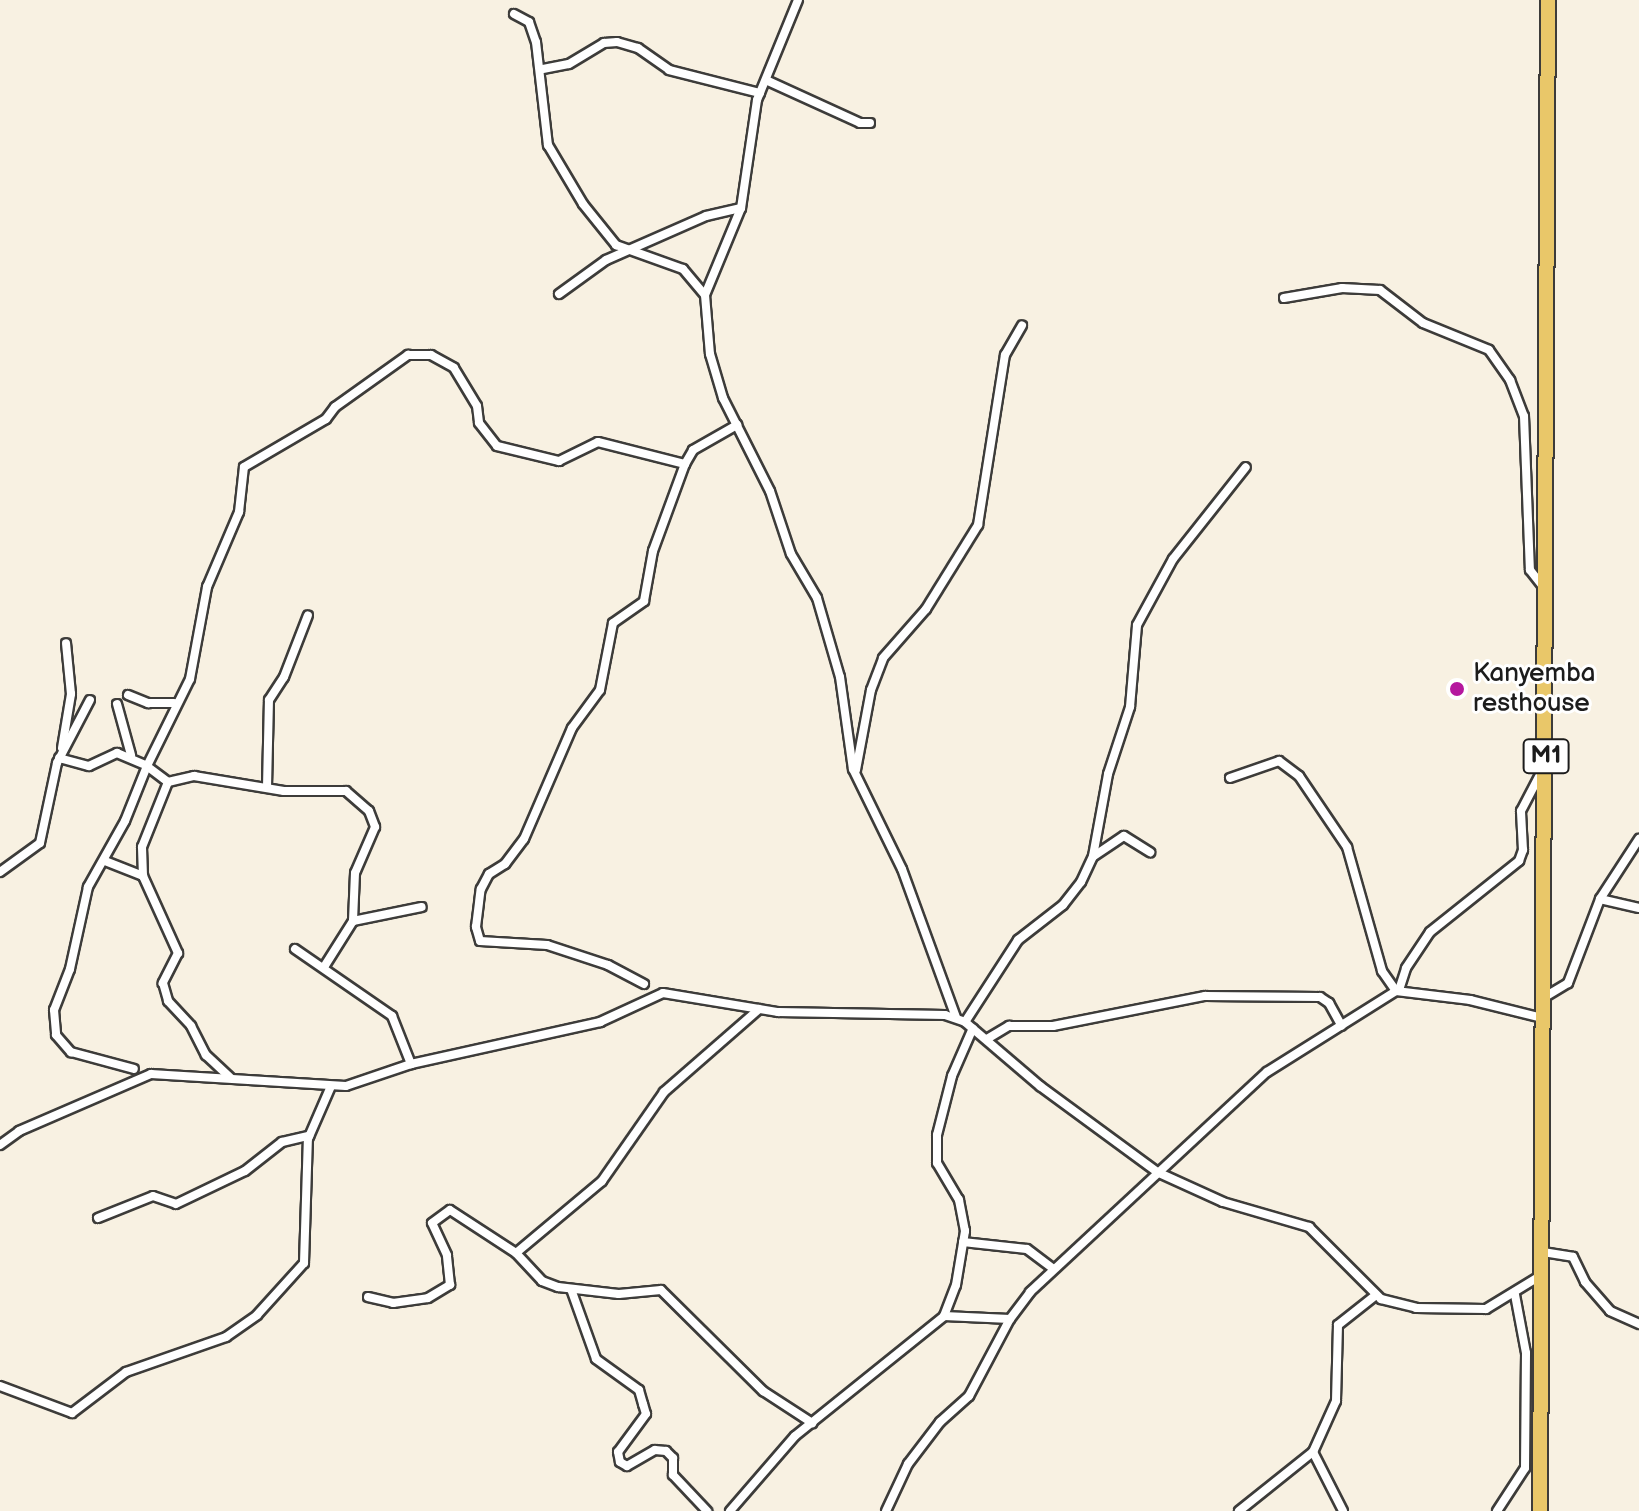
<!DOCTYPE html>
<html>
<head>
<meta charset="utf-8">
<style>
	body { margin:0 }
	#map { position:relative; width:1639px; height:1511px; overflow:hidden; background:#f8f1e2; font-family:"Balsamiq Sans",sans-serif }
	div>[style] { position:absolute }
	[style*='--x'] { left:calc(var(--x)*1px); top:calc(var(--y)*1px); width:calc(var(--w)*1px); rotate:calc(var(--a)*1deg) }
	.roads { filter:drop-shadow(2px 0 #3d3c3a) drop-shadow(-2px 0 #3d3c3a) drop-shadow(0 2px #3d3c3a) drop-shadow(0 -2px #3d3c3a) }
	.street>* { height:8px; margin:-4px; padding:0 4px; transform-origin:4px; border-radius:4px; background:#fff }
	.highway>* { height:14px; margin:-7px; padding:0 7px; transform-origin:7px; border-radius:7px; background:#e9c769 }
	.dots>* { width:22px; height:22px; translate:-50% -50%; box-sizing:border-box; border:4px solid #fff; border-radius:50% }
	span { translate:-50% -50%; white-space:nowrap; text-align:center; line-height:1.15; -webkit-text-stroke:6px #fff; paint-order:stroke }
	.shield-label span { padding:2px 6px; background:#fff; border:2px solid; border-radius:6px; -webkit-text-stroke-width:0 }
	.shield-label { font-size:24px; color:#1c1c1c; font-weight:700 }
	.poi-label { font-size:26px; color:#1c1c1c }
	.left { translate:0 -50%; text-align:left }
</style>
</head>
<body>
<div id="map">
	<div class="roads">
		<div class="street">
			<div style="--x:798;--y:0;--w:108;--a:112.3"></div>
			<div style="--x:757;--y:100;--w:109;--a:98.4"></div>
			<div style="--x:741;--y:208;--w:94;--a:112.5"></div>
			<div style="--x:705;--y:295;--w:59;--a:85.2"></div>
			<div style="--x:710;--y:354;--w:46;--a:73.5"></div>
			<div style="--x:723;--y:398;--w:104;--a:63.2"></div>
			<div style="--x:770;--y:491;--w:66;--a:71.6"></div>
			<div style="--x:791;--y:554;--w:51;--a:59.4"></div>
			<div style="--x:817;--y:598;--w:82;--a:73.8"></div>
			<div style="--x:840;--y:677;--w:93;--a:82"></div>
			<div style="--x:853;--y:769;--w:111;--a:63.9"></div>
			<div style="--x:902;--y:869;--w:158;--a:70"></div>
			<div style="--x:514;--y:14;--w:17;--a:28"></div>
			<div style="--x:529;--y:22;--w:21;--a:71"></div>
			<div style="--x:536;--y:42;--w:104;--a:83.4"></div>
			<div style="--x:548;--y:145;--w:69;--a:59.3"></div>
			<div style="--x:583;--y:204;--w:53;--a:51.2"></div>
			<div style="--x:616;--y:245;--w:71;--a:19.7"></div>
			<div style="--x:683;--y:269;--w:34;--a:50"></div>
			<div style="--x:543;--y:69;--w:26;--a:-11"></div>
			<div style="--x:569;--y:64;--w:41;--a:-31"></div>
			<div style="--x:604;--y:43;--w:13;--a:-4"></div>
			<div style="--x:617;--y:42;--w:22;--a:16"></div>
			<div style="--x:638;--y:48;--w:38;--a:35"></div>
			<div style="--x:669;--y:70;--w:94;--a:14.2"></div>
			<div style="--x:768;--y:81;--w:101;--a:24.5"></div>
			<div style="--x:860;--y:123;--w:10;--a:0"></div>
			<div style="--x:559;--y:294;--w:58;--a:-35.9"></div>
			<div style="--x:606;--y:260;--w:109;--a:-23.7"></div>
			<div style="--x:706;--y:216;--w:36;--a:-13"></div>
			<div style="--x:1284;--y:298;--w:59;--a:-9.8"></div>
			<div style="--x:1342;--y:288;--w:38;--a:3"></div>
			<div style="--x:1380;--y:290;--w:54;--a:37.5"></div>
			<div style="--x:1423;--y:323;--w:71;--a:22.2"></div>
			<div style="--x:1489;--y:350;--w:37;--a:55"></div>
			<div style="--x:1510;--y:380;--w:39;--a:69"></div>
			<div style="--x:1524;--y:416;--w:154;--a:87.8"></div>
			<div style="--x:1530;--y:570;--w:24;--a:52"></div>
			<div style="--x:128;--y:695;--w:22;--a:22"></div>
			<div style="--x:148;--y:703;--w:26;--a:0"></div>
			<div style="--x:117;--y:704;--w:53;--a:74.6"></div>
			<div style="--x:62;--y:748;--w:55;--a:-80.5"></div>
			<div style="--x:71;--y:694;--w:51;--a:-95.6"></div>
			<div style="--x:59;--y:758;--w:31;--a:15"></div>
			<div style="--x:89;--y:766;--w:31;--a:-25"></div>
			<div style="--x:117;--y:753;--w:33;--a:23"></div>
			<div style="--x:147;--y:766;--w:59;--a:111.8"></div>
			<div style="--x:125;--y:821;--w:76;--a:119.3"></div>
			<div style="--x:88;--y:887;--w:84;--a:102.4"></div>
			<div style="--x:70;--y:969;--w:44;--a:111.3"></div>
			<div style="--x:54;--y:1010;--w:25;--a:85"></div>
			<div style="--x:56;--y:1035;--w:23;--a:49"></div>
			<div style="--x:71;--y:1052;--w:65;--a:15.1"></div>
			<div style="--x:856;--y:770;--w:81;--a:-79.4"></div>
			<div style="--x:871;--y:690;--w:34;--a:-69"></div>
			<div style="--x:883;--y:658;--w:65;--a:-48.7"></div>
			<div style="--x:926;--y:609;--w:99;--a:-58.2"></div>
			<div style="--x:978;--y:525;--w:172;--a:-81"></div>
			<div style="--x:1005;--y:355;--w:34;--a:-60"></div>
			<div style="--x:1230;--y:778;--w:52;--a:-19.1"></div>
			<div style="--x:1279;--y:761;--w:25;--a:37"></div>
			<div style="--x:1299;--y:776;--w:86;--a:55.9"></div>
			<div style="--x:1347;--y:847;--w:129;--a:74.2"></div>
			<div style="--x:1382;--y:971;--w:24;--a:55"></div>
			<div style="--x:168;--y:782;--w:26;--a:-143"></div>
			<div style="--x:147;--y:766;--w:97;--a:-63.7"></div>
			<div style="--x:190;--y:679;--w:94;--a:-79.5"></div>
			<div style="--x:207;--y:587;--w:82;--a:-66.9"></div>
			<div style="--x:239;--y:512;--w:45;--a:-83.7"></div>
			<div style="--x:244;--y:467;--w:95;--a:-30.3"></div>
			<div style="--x:326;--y:419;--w:15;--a:-53"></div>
			<div style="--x:335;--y:407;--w:90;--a:-35.5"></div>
			<div style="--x:408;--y:355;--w:23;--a:0"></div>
			<div style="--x:431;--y:355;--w:26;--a:29"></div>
			<div style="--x:454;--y:368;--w:44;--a:58.8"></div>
			<div style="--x:477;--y:406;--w:17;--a:83"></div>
			<div style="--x:479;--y:423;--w:29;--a:52"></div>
			<div style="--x:497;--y:446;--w:64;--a:13.6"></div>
			<div style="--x:559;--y:461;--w:43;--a:-26"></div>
			<div style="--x:598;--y:442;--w:90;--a:14.2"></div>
			<div style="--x:267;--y:787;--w:87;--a:-88.7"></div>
			<div style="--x:269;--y:700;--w:27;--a:-57"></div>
			<div style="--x:284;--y:677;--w:66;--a:-68.8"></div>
			<div style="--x:1094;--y:856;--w:36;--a:-34"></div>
			<div style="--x:1124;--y:836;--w:31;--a:32"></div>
			<div style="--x:105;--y:861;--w:41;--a:21.5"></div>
			<div style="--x:143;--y:876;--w:85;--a:65.6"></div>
			<div style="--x:178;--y:953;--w:34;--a:117"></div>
			<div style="--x:163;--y:983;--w:19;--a:74"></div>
			<div style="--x:168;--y:1001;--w:34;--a:47"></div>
			<div style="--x:191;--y:1026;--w:33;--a:63"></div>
			<div style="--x:206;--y:1055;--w:33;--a:43"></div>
			<div style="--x:0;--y:872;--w:49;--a:-35.9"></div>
			<div style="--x:40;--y:843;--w:82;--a:-78"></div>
			<div style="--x:57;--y:763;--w:71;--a:-62.4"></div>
			<div style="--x:143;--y:876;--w:29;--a:-92"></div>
			<div style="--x:142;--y:847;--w:70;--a:-68.2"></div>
			<div style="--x:168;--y:782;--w:27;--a:-13"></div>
			<div style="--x:194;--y:776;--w:91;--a:9.5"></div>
			<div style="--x:284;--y:791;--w:62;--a:0"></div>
			<div style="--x:346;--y:791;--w:30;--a:41"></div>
			<div style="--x:369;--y:811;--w:17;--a:69"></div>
			<div style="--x:375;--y:827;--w:50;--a:113.5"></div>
			<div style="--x:355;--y:873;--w:48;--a:92.4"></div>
			<div style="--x:1600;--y:899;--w:40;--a:13"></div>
			<div style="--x:295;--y:949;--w:118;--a:34.6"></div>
			<div style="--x:392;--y:1016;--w:52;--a:68.4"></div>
			<div style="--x:324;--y:967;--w:54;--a:-57.8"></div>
			<div style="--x:353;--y:921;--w:70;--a:-11.5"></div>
			<div style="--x:644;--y:984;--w:41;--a:-152.2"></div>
			<div style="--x:608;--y:965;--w:64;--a:-161.8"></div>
			<div style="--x:547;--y:945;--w:67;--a:-176.6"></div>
			<div style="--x:480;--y:941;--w:15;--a:-106"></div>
			<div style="--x:476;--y:927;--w:38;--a:-83"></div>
			<div style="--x:481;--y:889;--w:17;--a:-62"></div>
			<div style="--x:489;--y:874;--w:19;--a:-32"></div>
			<div style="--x:505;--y:864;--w:31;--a:-53"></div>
			<div style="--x:524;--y:839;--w:121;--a:-66.6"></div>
			<div style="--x:572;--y:728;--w:47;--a:-53.6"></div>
			<div style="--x:600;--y:690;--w:68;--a:-79"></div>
			<div style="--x:613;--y:623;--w:38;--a:-35"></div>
			<div style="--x:644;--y:601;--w:51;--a:-79.8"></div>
			<div style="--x:653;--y:551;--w:93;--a:-69.8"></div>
			<div style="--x:685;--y:464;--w:16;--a:-60"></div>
			<div style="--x:693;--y:450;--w:51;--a:-29.6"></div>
			<div style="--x:1399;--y:990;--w:23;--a:-72"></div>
			<div style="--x:1406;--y:968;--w:43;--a:-56.3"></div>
			<div style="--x:1430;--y:932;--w:114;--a:-38.6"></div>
			<div style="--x:1519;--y:861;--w:12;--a:-70"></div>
			<div style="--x:1523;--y:850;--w:39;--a:-93"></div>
			<div style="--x:1521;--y:811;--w:47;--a:-62.4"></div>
			<div style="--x:1543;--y:998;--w:29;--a:-31"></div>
			<div style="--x:1568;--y:983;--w:90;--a:-69.1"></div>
			<div style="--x:1600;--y:899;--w:72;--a:-57"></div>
			<div style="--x:965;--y:1022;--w:98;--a:-57.1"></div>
			<div style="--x:1018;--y:940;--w:57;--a:-37.9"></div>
			<div style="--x:1063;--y:905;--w:29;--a:-52"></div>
			<div style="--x:1081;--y:882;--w:29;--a:-65"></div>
			<div style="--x:1093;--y:856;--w:83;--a:-79.6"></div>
			<div style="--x:1108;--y:774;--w:71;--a:-71.8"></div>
			<div style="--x:1130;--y:707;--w:82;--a:-85.1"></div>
			<div style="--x:1137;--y:625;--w:75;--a:-61.4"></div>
			<div style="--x:1173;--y:559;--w:117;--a:-51.6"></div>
			<div style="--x:987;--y:1039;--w:26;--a:-31"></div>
			<div style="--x:1009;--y:1026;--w:44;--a:0"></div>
			<div style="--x:1053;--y:1026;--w:155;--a:-11.2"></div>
			<div style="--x:1205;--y:996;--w:115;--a:0.5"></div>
			<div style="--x:1320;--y:997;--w:11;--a:34"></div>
			<div style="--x:1329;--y:1003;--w:26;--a:61"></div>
			<div style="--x:0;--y:1145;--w:24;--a:-36"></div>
			<div style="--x:19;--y:1131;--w:144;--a:-23.4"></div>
			<div style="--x:151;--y:1074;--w:195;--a:3.5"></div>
			<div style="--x:346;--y:1086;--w:69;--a:-18.7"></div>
			<div style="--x:411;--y:1064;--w:194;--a:-12.5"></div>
			<div style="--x:600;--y:1022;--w:69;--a:-24.7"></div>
			<div style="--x:663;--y:993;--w:117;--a:9.4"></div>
			<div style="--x:778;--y:1012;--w:167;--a:1"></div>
			<div style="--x:945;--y:1015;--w:21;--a:19"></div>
			<div style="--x:965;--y:1022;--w:99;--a:40.5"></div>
			<div style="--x:1040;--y:1086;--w:145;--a:36.3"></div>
			<div style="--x:1157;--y:1172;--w:72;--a:24.4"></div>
			<div style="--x:1223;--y:1202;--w:90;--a:16.2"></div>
			<div style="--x:1309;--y:1227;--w:102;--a:45"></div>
			<div style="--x:1381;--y:1299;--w:36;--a:14"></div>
			<div style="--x:1416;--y:1308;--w:70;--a:0.8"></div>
			<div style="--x:1486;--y:1309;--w:63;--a:-31.4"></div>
			<div style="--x:98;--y:1218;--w:59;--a:-21.8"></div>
			<div style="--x:153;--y:1196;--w:24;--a:19"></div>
			<div style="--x:176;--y:1204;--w:76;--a:-25.6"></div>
			<div style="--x:245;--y:1171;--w:47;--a:-38.1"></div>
			<div style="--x:282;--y:1142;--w:28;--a:-13"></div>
			<div style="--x:963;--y:1242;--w:64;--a:6.2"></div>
			<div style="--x:1027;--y:1249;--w:31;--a:37"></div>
			<div style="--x:1543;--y:1252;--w:30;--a:9"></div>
			<div style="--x:1573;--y:1257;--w:28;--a:64"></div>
			<div style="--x:1585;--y:1282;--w:38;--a:49"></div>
			<div style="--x:1610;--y:1311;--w:32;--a:24"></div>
			<div style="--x:516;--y:1253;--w:112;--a:-39.9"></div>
			<div style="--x:602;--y:1181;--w:108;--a:-55.1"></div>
			<div style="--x:664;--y:1092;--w:126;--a:-41.1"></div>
			<div style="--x:571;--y:1289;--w:74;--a:70.3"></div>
			<div style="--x:596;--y:1359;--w:53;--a:35.8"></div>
			<div style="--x:639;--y:1390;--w:15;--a:74"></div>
			<div style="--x:643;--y:1404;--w:10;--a:73"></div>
			<div style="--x:646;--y:1414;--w:47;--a:126.4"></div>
			<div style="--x:618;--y:1452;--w:10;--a:79"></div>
			<div style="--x:620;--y:1462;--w:8;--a:30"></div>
			<div style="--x:627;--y:1466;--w:32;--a:-30"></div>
			<div style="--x:655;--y:1450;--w:11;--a:5"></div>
			<div style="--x:666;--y:1451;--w:10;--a:45"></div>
			<div style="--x:673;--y:1458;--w:17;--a:90"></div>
			<div style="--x:673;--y:1475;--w:50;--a:46.6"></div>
			<div style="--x:368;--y:1297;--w:26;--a:13"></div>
			<div style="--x:393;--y:1303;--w:35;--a:-8"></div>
			<div style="--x:428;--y:1298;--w:26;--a:-31"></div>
			<div style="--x:450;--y:1285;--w:30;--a:-96"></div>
			<div style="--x:447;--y:1255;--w:35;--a:-115"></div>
			<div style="--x:432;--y:1223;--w:22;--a:-36"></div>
			<div style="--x:450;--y:1210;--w:79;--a:33.1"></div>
			<div style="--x:516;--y:1253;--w:38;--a:47"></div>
			<div style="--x:542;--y:1281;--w:17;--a:21"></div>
			<div style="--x:558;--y:1287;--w:61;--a:6.5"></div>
			<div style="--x:619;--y:1294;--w:42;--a:-5.4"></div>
			<div style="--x:661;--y:1290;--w:144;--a:44.7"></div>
			<div style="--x:763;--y:1391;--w:59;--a:33.1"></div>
			<div style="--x:944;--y:1316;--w:66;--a:2.6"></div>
			<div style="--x:0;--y:1386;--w:77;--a:20.6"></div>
			<div style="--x:72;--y:1413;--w:68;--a:-37.2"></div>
			<div style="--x:126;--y:1372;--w:106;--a:-19.3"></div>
			<div style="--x:226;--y:1337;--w:38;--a:-35"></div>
			<div style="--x:257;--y:1315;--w:70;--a:-47.9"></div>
			<div style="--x:304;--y:1263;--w:124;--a:-88.2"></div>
			<div style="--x:308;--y:1139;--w:58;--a:-66.5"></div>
			<div style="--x:1313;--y:1452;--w:66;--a:63"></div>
			<div style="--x:730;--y:1511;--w:99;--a:-49.1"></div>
			<div style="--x:795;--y:1436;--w:191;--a:-38.8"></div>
			<div style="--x:944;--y:1316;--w:33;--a:-69"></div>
			<div style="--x:956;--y:1285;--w:55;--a:-80.5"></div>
			<div style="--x:965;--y:1231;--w:32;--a:-101"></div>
			<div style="--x:959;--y:1200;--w:43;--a:-120.7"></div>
			<div style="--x:937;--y:1163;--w:28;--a:-90"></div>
			<div style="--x:937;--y:1135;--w:61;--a:-75.7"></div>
			<div style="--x:952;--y:1076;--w:52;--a:-66.4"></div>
			<div style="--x:886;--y:1511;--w:52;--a:-64.9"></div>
			<div style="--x:908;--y:1464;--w:53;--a:-52.7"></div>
			<div style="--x:940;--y:1422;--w:39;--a:-42"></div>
			<div style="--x:969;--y:1396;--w:87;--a:-62"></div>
			<div style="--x:1010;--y:1319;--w:34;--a:-53"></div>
			<div style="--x:1030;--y:1292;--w:323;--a:-42.9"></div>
			<div style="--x:1267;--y:1072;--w:152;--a:-32.1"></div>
			<div style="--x:1396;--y:991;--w:75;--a:6.9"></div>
			<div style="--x:1470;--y:1000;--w:74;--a:14"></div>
			<div style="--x:1239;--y:1511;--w:95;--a:-38.6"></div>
			<div style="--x:1313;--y:1452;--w:56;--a:-65.7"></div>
			<div style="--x:1336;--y:1401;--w:76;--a:-88.5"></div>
			<div style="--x:1338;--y:1325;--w:48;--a:-38.3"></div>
			<div style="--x:1497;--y:1511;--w:51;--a:-56.9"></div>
			<div style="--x:1525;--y:1468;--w:115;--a:-89.5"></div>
			<div style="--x:1526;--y:1353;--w:59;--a:-100.7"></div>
		</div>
		<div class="highway">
			<div style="--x:1540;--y:1511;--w:1511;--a:-89.7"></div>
		</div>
	</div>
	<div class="dots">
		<div style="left:1457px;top:689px;background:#b5179e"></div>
	</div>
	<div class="shield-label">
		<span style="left:1546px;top:756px">M1</span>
	</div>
	<div class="poi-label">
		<span class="left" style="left:1473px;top:689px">Kanyemba<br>resthouse</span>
	</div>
</div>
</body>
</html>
